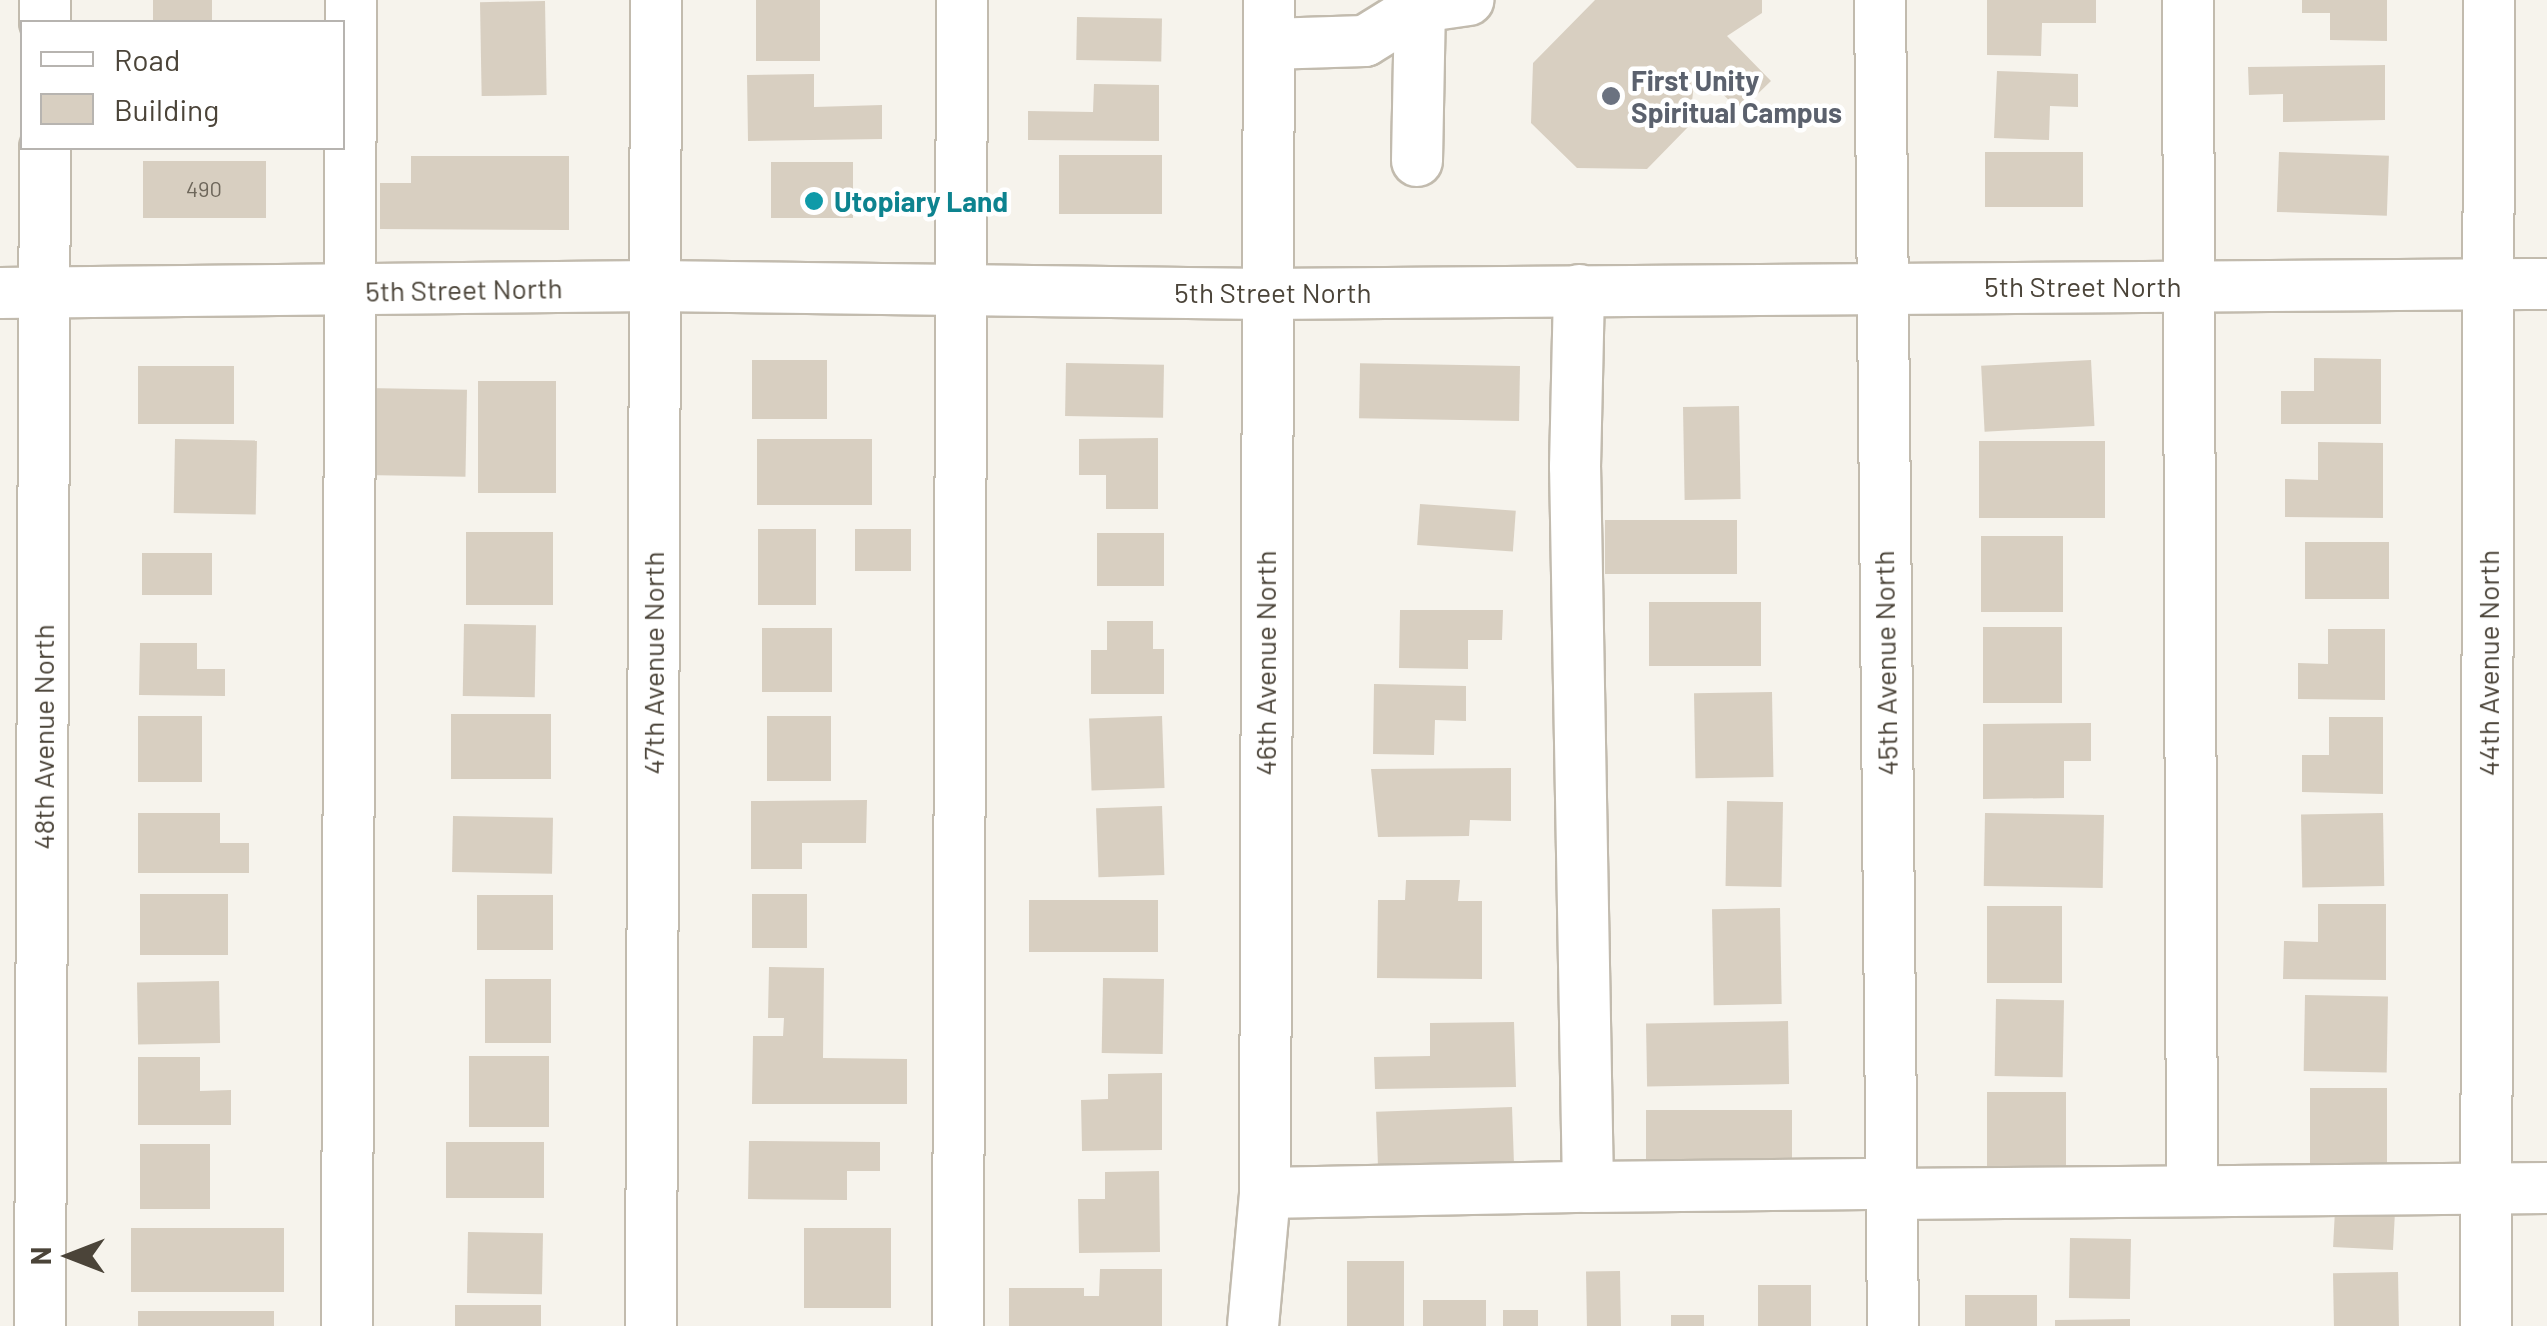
<!DOCTYPE html>
<html>
<head>
<meta charset="utf-8">
<style>
	body { margin:0 }
	#map { position:relative; width:2547px; height:1326px; overflow:hidden; background:#f6f3ec; font-family:Barlow,sans-serif }
	div>[style] { position:absolute }
	[style*='--x'] { left:calc(var(--x)*1px); top:calc(var(--y)*1px); width:calc(var(--w)*1px); rotate:calc(var(--a)*1deg) }
	.building>* { inset:0; background:#d8cfc1; transform-origin:0 0 }
	.roads { filter:drop-shadow(2px 0 #c2bbae) drop-shadow(-2px 0 #c2bbae) drop-shadow(0 2px #c2bbae) drop-shadow(0 -2px #c2bbae) }
	.minor>* { height:50px; margin:-25px; padding:0 25px; transform-origin:25px; border-radius:25px; background:#fff }
	.dots>* { width:28px; height:28px; translate:-50% -50%; box-sizing:border-box; border:5px solid #fff; border-radius:50% }
	span { translate:-50% -50%; white-space:nowrap; text-align:center; line-height:1.15; -webkit-text-stroke:9px #fff; paint-order:stroke }
	.number-label { font-size:22px; color:#6e675b }
	.number-label span { -webkit-text-stroke-width:0 }
	.worship-label { font-size:28px; color:#5b616d; font-weight:700 }
	.left { translate:0 -50%; text-align:left }
	.culture-label { font-size:28px; color:#0d838f; font-weight:700 }
	.street-label { font-size:28px; color:#4b4439 }
	.legend { position:absolute; left:20px; top:20px; width:325px; height:130px; box-sizing:border-box; background:#fff; border:2px solid #b7b4b0; margin:0; padding:12px 18px; list-style:none; font-size:30px; color:#4b4439 }
	.legend li { display:flex; align-items:center; gap:20px; height:50px }
	.legend b { width:50px; border:2px solid #b7b4b0 }
	.north { position:absolute; left:20px; top:1206px; width:100px; height:100px; -webkit-text-stroke:8px #fff; paint-order:stroke; rotate:270deg; font-size:28px; font-weight:700; line-height:40px; text-align:center; color:#4b4439 }
	.north::after { content:''; display:block; margin:auto; width:35px; height:45px; background:#4b4439; clip-path:polygon(50% 0,100% 100%,50% 72%,0 100%) }
</style>
</head>
<body>
<div id="map">
	<div class="building">
		<div style="left:153px;top:0;width:59px;height:22px"></div>
		<div style="left:756px;top:0;width:64px;height:61px"></div>
		<div style="clip-path:polygon(1595px 0,1762px 0,1762px 13px,1727px 36px,1771px 81px,1740px 111px,1696px 68px,1689px 126px,1647px 169px,1577px 168px,1531px 123px,1533px 63px)"></div>
		<div style="clip-path:polygon(1987px 0,2096px 0,2096px 23px,2042px 23px,2041px 56px,1987px 55px)"></div>
		<div style="clip-path:polygon(2302px 0,2387px 0,2387px 41px,2330px 40px,2330px 13px,2302px 13px)"></div>
		<div style="left:545px;top:1px;width:94px;height:65px;rotate:89deg"></div>
		<div style="left:1077px;top:17px;width:85px;height:43px;rotate:1deg"></div>
		<div style="clip-path:polygon(2385px 65px,2385px 120px,2283px 122px,2283px 94px,2249px 95px,2248px 67px)"></div>
		<div style="clip-path:polygon(1997px 71px,2078px 74px,2078px 107px,2050px 106px,2049px 140px,1994px 138px)"></div>
		<div style="clip-path:polygon(814px 74px,814px 107px,882px 105px,882px 139px,748px 141px,747px 75px)"></div>
		<div style="clip-path:polygon(1094px 84px,1159px 85px,1159px 141px,1028px 140px,1028px 111px,1093px 112px)"></div>
		<div style="left:1985px;top:152px;width:98px;height:55px"></div>
		<div style="left:2279px;top:152px;width:110px;height:60px;rotate:2deg"></div>
		<div style="left:1059px;top:155px;width:103px;height:59px"></div>
		<div style="clip-path:polygon(411px 156px,569px 156px,569px 230px,380px 229px,380px 183px,411px 183px)"></div>
		<div style="left:143px;top:161px;width:123px;height:57px"></div>
		<div style="left:853px;top:162px;width:56px;height:82px;rotate:90deg"></div>
		<div style="clip-path:polygon(2314px 358px,2381px 359px,2381px 424px,2281px 424px,2281px 391px,2314px 391px)"></div>
		<div style="left:752px;top:360px;width:75px;height:59px"></div>
		<div style="left:2091px;top:360px;width:66px;height:110px;rotate:87deg"></div>
		<div style="left:1066px;top:363px;width:98px;height:53px;rotate:1deg"></div>
		<div style="left:138px;top:366px;width:96px;height:58px"></div>
		<div style="left:1520px;top:366px;width:55px;height:160px;rotate:91deg"></div>
		<div style="left:478px;top:381px;width:78px;height:112px"></div>
		<div style="left:366px;top:388px;width:101px;height:87px;rotate:1deg"></div>
		<div style="left:1739px;top:406px;width:93px;height:56px;rotate:89deg"></div>
		<div style="clip-path:polygon(1158px 438px,1158px 509px,1106px 509px,1106px 475px,1079px 475px,1079px 439px)"></div>
		<div style="left:175px;top:439px;width:82px;height:74px;rotate:1deg"></div>
		<div style="left:757px;top:439px;width:115px;height:66px"></div>
		<div style="left:1979px;top:441px;width:126px;height:77px"></div>
		<div style="clip-path:polygon(2318px 442px,2383px 443px,2383px 518px,2285px 517px,2285px 479px,2318px 480px)"></div>
		<div style="left:1420px;top:504px;width:96px;height:41px;rotate:4deg"></div>
		<div style="left:1605px;top:520px;width:132px;height:54px"></div>
		<div style="left:758px;top:529px;width:58px;height:76px"></div>
		<div style="left:855px;top:529px;width:56px;height:42px"></div>
		<div style="left:466px;top:532px;width:87px;height:73px"></div>
		<div style="left:1097px;top:533px;width:67px;height:53px"></div>
		<div style="left:1981px;top:536px;width:82px;height:76px"></div>
		<div style="left:2305px;top:542px;width:84px;height:57px"></div>
		<div style="left:142px;top:553px;width:70px;height:42px"></div>
		<div style="left:1761px;top:602px;width:64px;height:112px;rotate:90deg"></div>
		<div style="clip-path:polygon(1400px 610px,1503px 610px,1502px 640px,1468px 640px,1468px 669px,1399px 668px)"></div>
		<div style="clip-path:polygon(1107px 621px,1153px 621px,1153px 649px,1164px 649px,1164px 694px,1091px 694px,1091px 650px,1107px 650px)"></div>
		<div style="left:464px;top:624px;width:72px;height:72px;rotate:1deg"></div>
		<div style="left:1983px;top:627px;width:79px;height:76px"></div>
		<div style="left:762px;top:628px;width:70px;height:64px"></div>
		<div style="clip-path:polygon(2328px 629px,2385px 629px,2385px 700px,2298px 699px,2298px 663px,2328px 664px)"></div>
		<div style="clip-path:polygon(140px 643px,197px 643px,197px 669px,225px 669px,225px 696px,139px 695px)"></div>
		<div style="clip-path:polygon(1374px 684px,1466px 686px,1466px 721px,1435px 720px,1434px 755px,1373px 754px)"></div>
		<div style="left:1772px;top:692px;width:85px;height:78px;rotate:89deg"></div>
		<div style="left:551px;top:714px;width:65px;height:100px;rotate:90deg"></div>
		<div style="left:138px;top:716px;width:64px;height:66px"></div>
		<div style="left:767px;top:716px;width:64px;height:65px"></div>
		<div style="left:1162px;top:716px;width:72px;height:73px;rotate:88deg"></div>
		<div style="clip-path:polygon(2329px 717px,2383px 717px,2383px 794px,2302px 792px,2302px 755px,2329px 755px)"></div>
		<div style="clip-path:polygon(2091px 723px,2091px 761px,2064px 761px,2064px 798px,1983px 799px,1983px 724px)"></div>
		<div style="clip-path:polygon(1511px 768px,1511px 821px,1470px 820px,1469px 836px,1378px 837px,1371px 769px)"></div>
		<div style="clip-path:polygon(867px 800px,866px 843px,802px 843px,802px 869px,751px 869px,751px 801px)"></div>
		<div style="left:1727px;top:801px;width:56px;height:85px;rotate:1deg"></div>
		<div style="left:1162px;top:806px;width:69px;height:66px;rotate:88deg"></div>
		<div style="clip-path:polygon(138px 813px,220px 813px,220px 843px,249px 843px,249px 873px,138px 873px)"></div>
		<div style="left:1985px;top:813px;width:119px;height:73px;rotate:1deg"></div>
		<div style="left:2383px;top:813px;width:73px;height:82px;rotate:89deg"></div>
		<div style="left:453px;top:816px;width:100px;height:56px;rotate:1deg"></div>
		<div style="clip-path:polygon(1406px 880px,1460px 880px,1458px 901px,1482px 901px,1482px 979px,1377px 978px,1378px 900px,1405px 900px)"></div>
		<div style="left:140px;top:894px;width:88px;height:61px"></div>
		<div style="left:807px;top:894px;width:54px;height:55px;rotate:90deg"></div>
		<div style="left:477px;top:895px;width:76px;height:55px"></div>
		<div style="left:1029px;top:900px;width:129px;height:52px"></div>
		<div style="clip-path:polygon(2318px 904px,2386px 904px,2386px 980px,2283px 979px,2284px 941px,2318px 942px)"></div>
		<div style="left:1987px;top:906px;width:75px;height:77px"></div>
		<div style="left:1780px;top:908px;width:96px;height:68px;rotate:89deg"></div>
		<div style="clip-path:polygon(769px 967px,824px 968px,823px 1058px,907px 1059px,907px 1104px,752px 1104px,753px 1036px,783px 1036px,784px 1018px,768px 1018px)"></div>
		<div style="left:1103px;top:978px;width:61px;height:75px;rotate:1deg"></div>
		<div style="left:551px;top:979px;width:64px;height:66px;rotate:90deg"></div>
		<div style="left:219px;top:981px;width:62px;height:82px;rotate:89deg"></div>
		<div style="left:2305px;top:995px;width:83px;height:76px;rotate:1deg"></div>
		<div style="left:1996px;top:999px;width:68px;height:77px;rotate:1deg"></div>
		<div style="left:1788px;top:1021px;width:63px;height:142px;rotate:89deg"></div>
		<div style="clip-path:polygon(1514px 1022px,1516px 1087px,1375px 1089px,1374px 1057px,1430px 1056px,1430px 1023px)"></div>
		<div style="left:469px;top:1056px;width:80px;height:71px"></div>
		<div style="clip-path:polygon(138px 1057px,200px 1057px,200px 1091px,231px 1090px,231px 1125px,138px 1125px)"></div>
		<div style="clip-path:polygon(1162px 1073px,1162px 1150px,1082px 1151px,1081px 1100px,1108px 1099px,1108px 1074px)"></div>
		<div style="left:2387px;top:1088px;width:78px;height:77px;rotate:90deg"></div>
		<div style="left:1987px;top:1092px;width:79px;height:74px"></div>
		<div style="left:1512px;top:1107px;width:61px;height:136px;rotate:88deg"></div>
		<div style="left:1792px;top:1110px;width:61px;height:146px;rotate:90deg"></div>
		<div style="clip-path:polygon(749px 1141px,880px 1142px,880px 1171px,847px 1171px,847px 1200px,748px 1199px)"></div>
		<div style="left:446px;top:1142px;width:98px;height:56px"></div>
		<div style="left:140px;top:1144px;width:70px;height:65px"></div>
		<div style="clip-path:polygon(1159px 1171px,1160px 1252px,1079px 1253px,1078px 1199px,1105px 1199px,1105px 1172px)"></div>
		<div style="left:2335px;top:1210px;width:60px;height:37px;rotate:3deg"></div>
		<div style="left:131px;top:1228px;width:153px;height:64px"></div>
		<div style="left:891px;top:1228px;width:80px;height:87px;rotate:90deg"></div>
		<div style="left:468px;top:1232px;width:75px;height:61px;rotate:1deg"></div>
		<div style="left:2070px;top:1238px;width:61px;height:60px;rotate:1deg"></div>
		<div style="left:1347px;top:1261px;width:57px;height:65px"></div>
		<div style="clip-path:polygon(1100px 1269px,1162px 1269px,1162px 1326px,1009px 1326px,1009px 1288px,1084px 1288px,1084px 1296px,1099px 1296px)"></div>
		<div style="left:1620px;top:1271px;width:55px;height:34px;rotate:89deg"></div>
		<div style="left:2398px;top:1272px;width:54px;height:65px;rotate:89deg"></div>
		<div style="left:1758px;top:1285px;width:53px;height:41px"></div>
		<div style="left:1965px;top:1295px;width:72px;height:31px"></div>
		<div style="left:1423px;top:1300px;width:63px;height:26px"></div>
		<div style="left:455px;top:1305px;width:86px;height:21px"></div>
		<div style="left:1538px;top:1310px;width:16px;height:35px;rotate:90deg"></div>
		<div style="left:138px;top:1311px;width:136px;height:15px"></div>
		<div style="left:1704px;top:1315px;width:11px;height:33px;rotate:90deg"></div>
		<div style="clip-path:polygon(2130px 1319px,2130px 1326px,2055px 1326px,2055px 1320px)"></div>
	</div>
	<div class="roads">
		<div class="minor">
			<div style="--x:1880;--y:0;--w:1326;--a:89.44"></div>
			<div style="--x:2188;--y:0;--w:1191;--a:89.81"></div>
			<div style="--x:45;--y:22;--w:22;--a:-90"></div>
			<div style="--x:1269;--y:44;--w:96;--a:-1.8"></div>
			<div style="--x:1365;--y:41;--w:65;--a:-31.7"></div>
			<div style="--x:1417;--y:161;--w:154;--a:-88.9"></div>
			<div style="--x:1420;--y:7;--w:49;--a:-8.3"></div>
			<div style="--x:0;--y:293;--w:655;--a:-0.61"></div>
			<div style="--x:655;--y:286;--w:610;--a:0.75"></div>
			<div style="--x:1265;--y:294;--w:1282;--a:-0.45"></div>
			<div style="--x:1588;--y:1187;--w:303;--a:-0.6"></div>
			<div style="--x:1265;--y:1193;--w:323;--a:-1.1"></div>
			<div style="--x:1588;--y:1187;--w:720;--a:-91.03"></div>
			<div style="--x:1575;--y:467;--w:177;--a:-88.7"></div>
			<div style="--x:1891;--y:1194;--w:656;--a:-0.52"></div>
			<div style="--x:40;--y:1326;--w:1178;--a:-89.76"></div>
			<div style="--x:347;--y:1326;--w:1326;--a:-89.83"></div>
			<div style="--x:651;--y:1326;--w:1326;--a:-89.78"></div>
			<div style="--x:958;--y:1326;--w:1326;--a:-89.83"></div>
			<div style="--x:1253;--y:1326;--w:134;--a:-84.8"></div>
			<div style="--x:1265;--y:1193;--w:1193;--a:-89.81"></div>
			<div style="--x:2486;--y:1326;--w:1326;--a:-89.87"></div>
		</div>
	</div>
	<div class="dots">
		<div style="left:1611px;top:96px;background:#6b7280"></div>
		<div style="left:814px;top:201px;background:#0f9aa8"></div>
	</div>
	<div class="number-label">
		<span style="left:204px;top:189px">490</span>
	</div>
	<div class="worship-label">
		<span class="left" style="left:1631px;top:96px">First Unity<br>Spiritual Campus</span>
	</div>
	<div class="culture-label">
		<span class="left" style="left:834px;top:201px">Utopiary Land</span>
	</div>
	<div class="street-label">
		<span style="left:2083px;top:286px">5th Street North</span>
		<span style="left:464px;top:289px;rotate:-1deg">5th Street North</span>
		<span style="left:1273px;top:292px">5th Street North</span>
		<span style="left:653px;top:663px;rotate:-90deg">47th Avenue North</span>
		<span style="left:1265px;top:663px;rotate:-90deg">46th Avenue North</span>
		<span style="left:1885px;top:663px;rotate:-91deg">45th Avenue North</span>
		<span style="left:2488px;top:663px;rotate:-90deg">44th Avenue North</span>
		<span style="left:43px;top:737px;rotate:-90deg">48th Avenue North</span>
	</div>
	<ul class="legend">
	<li><b style="height:12px;background:#fff"></b>Road</li>
	<li><b style="height:28px;background:#d8cfc1"></b>Building</li>
	</ul>
	<div class="north">N</div>
</div>
</body>
</html>
